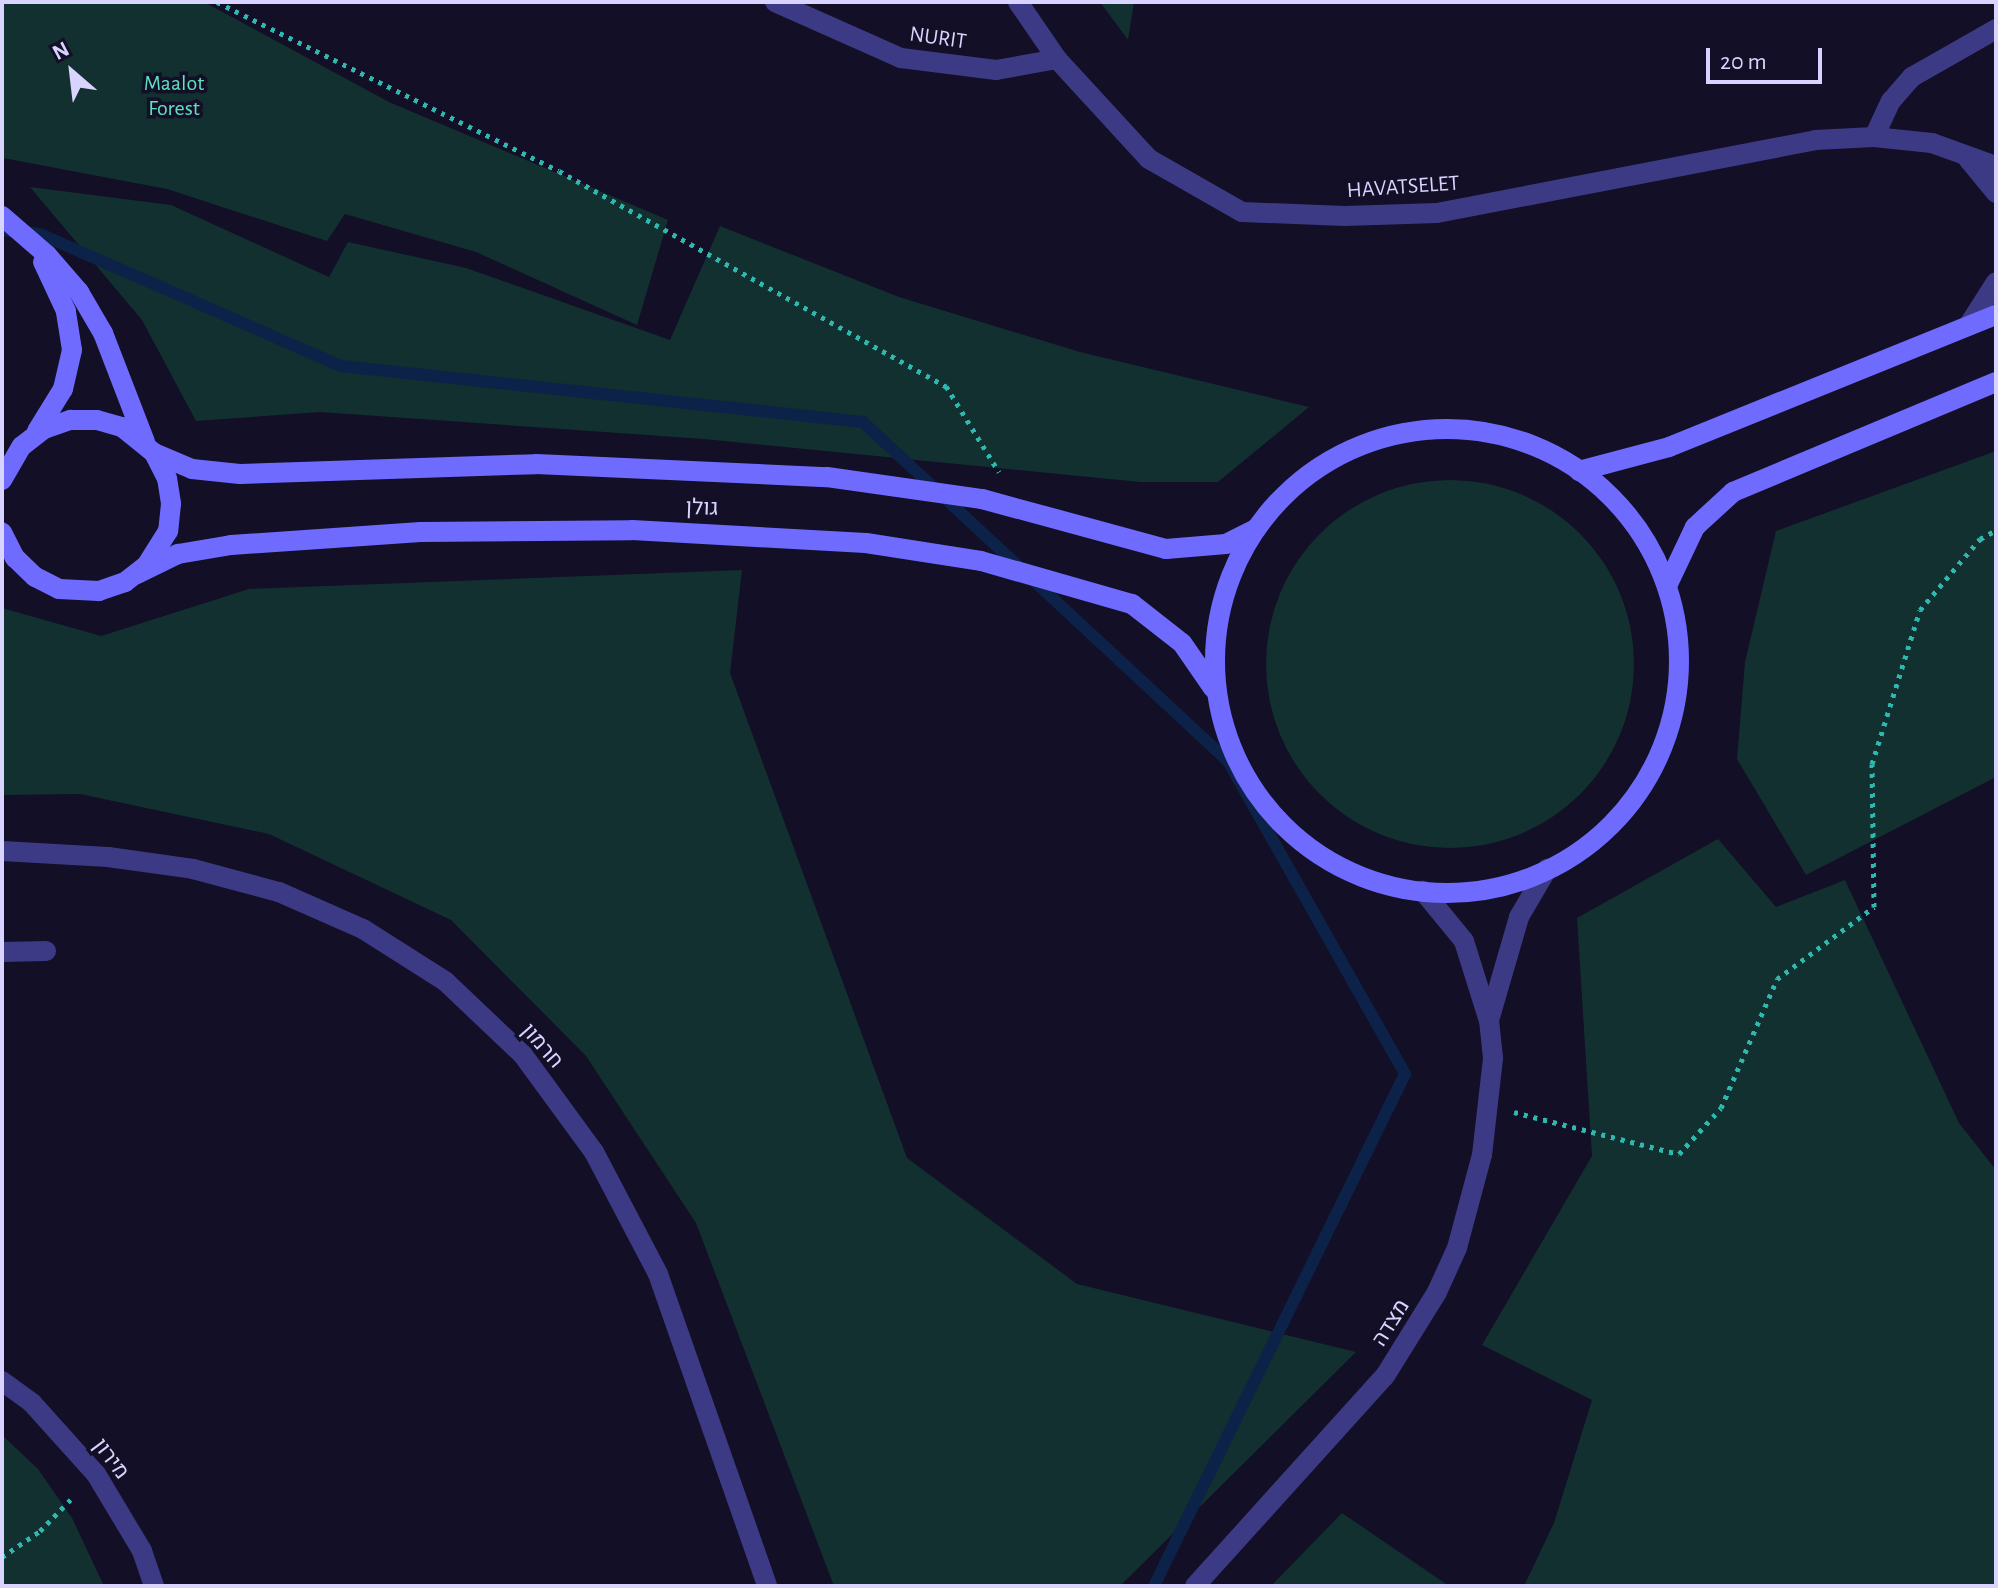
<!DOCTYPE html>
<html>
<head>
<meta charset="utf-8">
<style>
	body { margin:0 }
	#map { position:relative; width:1998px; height:1588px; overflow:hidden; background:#130f26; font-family:"Alegreya Sans",Heebo,sans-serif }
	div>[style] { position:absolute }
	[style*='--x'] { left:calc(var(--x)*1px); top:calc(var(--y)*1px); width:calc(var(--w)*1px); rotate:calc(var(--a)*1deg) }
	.green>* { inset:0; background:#12302f }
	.round { border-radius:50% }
	.stream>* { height:12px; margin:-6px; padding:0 6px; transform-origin:6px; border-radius:6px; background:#0c2248 }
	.path>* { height:5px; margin-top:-2.5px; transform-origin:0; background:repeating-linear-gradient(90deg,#2fb8b0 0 4px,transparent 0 10px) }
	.lane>* { height:20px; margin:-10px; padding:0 10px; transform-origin:10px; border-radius:10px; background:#3d3a85 }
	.street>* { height:20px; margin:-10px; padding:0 10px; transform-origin:10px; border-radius:10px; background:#3d3a85 }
	.secondary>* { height:20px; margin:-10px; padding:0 10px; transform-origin:10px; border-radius:10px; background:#6f6bff }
	.secondary>.ring { margin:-10px; padding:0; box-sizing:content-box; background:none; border:20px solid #6f6bff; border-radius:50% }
	span { translate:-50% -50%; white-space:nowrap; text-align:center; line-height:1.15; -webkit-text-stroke:7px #130f26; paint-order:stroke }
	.street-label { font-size:22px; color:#d9d4ff }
	.park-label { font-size:22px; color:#5fe0c0 }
	.frame { position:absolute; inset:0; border:4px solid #d9d4ff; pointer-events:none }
	.north { position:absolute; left:32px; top:32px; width:80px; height:80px; -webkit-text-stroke:6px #130f26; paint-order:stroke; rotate:332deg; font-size:22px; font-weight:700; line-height:32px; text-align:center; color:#d9d4ff }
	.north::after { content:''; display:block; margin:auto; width:28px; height:36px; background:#d9d4ff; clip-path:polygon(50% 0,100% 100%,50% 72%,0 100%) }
	.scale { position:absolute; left:1706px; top:48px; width:116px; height:36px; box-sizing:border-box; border:4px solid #d9d4ff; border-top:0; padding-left:10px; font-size:24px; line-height:28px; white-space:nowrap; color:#d9d4ff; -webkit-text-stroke:6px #130f26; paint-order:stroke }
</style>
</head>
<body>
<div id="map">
	<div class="green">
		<div style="clip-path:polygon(2px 2px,204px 2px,389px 102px,668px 220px,637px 325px,476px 252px,345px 214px,327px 241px,167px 189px,3px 158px)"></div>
		<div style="clip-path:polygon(1100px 2px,1134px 2px,1128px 40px)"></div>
		<div style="clip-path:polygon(30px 187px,171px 205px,329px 277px,348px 242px,466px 268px,670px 340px,720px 226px,899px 297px,1080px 352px,1309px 407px,1218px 482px,1140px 482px,704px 439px,320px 412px,196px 421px,142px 320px)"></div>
		<div style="clip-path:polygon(1996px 451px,1996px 777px,1806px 875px,1737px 759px,1745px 662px,1776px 531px)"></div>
		<div class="round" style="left:1266px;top:480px;width:368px;height:368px"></div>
		<div style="clip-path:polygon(742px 570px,730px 673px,907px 1158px,1077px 1284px,1356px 1352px,1120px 1586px,834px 1586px,696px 1223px,586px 1056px,451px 920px,269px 834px,80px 794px,2px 795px,2px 608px,101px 636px,249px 589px)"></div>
		<div style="clip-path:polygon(1718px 839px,1776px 907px,1845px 880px,1959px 1123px,1996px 1170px,1996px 1586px,1524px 1586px,1554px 1523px,1592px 1400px,1482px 1345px,1592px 1156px,1577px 918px)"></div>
		<div style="clip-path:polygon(2px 1435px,38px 1469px,72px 1518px,104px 1586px,2px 1586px)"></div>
		<div style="clip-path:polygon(1342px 1513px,1449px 1586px,1271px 1586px)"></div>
	</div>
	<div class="stream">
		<div style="--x:2;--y:230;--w:38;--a:6"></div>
		<div style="--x:40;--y:234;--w:329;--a:23.7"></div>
		<div style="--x:341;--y:366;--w:525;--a:6.12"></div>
		<div style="--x:863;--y:422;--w:498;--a:42.9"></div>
		<div style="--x:1228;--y:761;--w:360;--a:60.5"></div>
		<div style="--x:1405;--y:1074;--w:570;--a:116.12"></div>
	</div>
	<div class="path">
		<div style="--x:217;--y:2;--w:381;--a:26.3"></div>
		<div style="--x:559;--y:171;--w:443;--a:29.1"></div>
		<div style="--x:946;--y:386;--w:101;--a:58.4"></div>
		<div style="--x:1514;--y:1112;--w:170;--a:14.3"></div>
		<div style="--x:1679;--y:1154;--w:62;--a:-47.6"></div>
		<div style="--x:1721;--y:1108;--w:141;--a:-66.5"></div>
		<div style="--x:1777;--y:979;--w:121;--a:-36.6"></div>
		<div style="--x:1874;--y:907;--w:143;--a:-90.8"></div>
		<div style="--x:1872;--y:764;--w:161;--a:-72.7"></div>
		<div style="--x:1920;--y:610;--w:93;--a:-49.8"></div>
		<div style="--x:1980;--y:539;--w:18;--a:-29"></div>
		<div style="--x:2;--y:1557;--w:46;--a:-34.4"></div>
		<div style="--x:40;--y:1531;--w:49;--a:-45.8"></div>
	</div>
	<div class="lane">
		<div style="--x:2;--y:952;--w:44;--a:-1.3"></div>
	</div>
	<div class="street">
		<div style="--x:775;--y:2;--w:138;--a:24"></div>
		<div style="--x:901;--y:58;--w:96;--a:7.2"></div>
		<div style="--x:996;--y:70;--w:62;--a:-10.2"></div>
		<div style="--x:1018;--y:2;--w:69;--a:55.6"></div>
		<div style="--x:1057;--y:59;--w:136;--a:47.4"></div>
		<div style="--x:1149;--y:159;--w:107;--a:29.7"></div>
		<div style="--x:1242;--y:212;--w:103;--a:2.2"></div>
		<div style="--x:1345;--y:216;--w:92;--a:-1.9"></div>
		<div style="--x:1437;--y:213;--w:385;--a:-10.9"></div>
		<div style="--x:1815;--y:140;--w:59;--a:-2.9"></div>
		<div style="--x:1874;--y:137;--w:58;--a:5.9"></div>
		<div style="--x:1932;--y:143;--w:68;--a:19.8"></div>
		<div style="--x:1874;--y:137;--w:40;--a:-65"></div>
		<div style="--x:1891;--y:101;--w:32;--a:-49"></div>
		<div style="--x:1912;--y:77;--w:97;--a:-29.7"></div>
		<div style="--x:1968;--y:159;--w:44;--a:50.5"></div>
		<div style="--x:1968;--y:326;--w:52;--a:-57.5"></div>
		<div style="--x:2;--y:851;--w:106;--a:3.2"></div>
		<div style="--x:108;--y:857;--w:86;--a:8"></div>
		<div style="--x:193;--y:869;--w:89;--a:15"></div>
		<div style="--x:279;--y:892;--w:92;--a:23.8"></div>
		<div style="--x:363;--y:929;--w:97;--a:32.4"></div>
		<div style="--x:445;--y:981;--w:108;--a:43.5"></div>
		<div style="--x:523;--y:1055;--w:120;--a:53.8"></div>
		<div style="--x:594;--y:1152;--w:138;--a:62.3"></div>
		<div style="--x:658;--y:1274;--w:330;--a:70.7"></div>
		<div style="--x:1490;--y:1017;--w:104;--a:-73.8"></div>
		<div style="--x:1519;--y:917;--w:56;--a:-59.7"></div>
		<div style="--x:2;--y:1381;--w:37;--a:36"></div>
		<div style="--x:32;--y:1403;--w:96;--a:48"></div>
		<div style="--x:96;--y:1474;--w:90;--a:59.1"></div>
		<div style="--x:142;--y:1551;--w:37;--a:71"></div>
		<div style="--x:1195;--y:1586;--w:283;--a:-47.9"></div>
		<div style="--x:1385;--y:1376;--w:99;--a:-58.2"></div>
		<div style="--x:1437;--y:1292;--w:48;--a:-65.6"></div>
		<div style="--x:1457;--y:1248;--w:96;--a:-75"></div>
		<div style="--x:1482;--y:1155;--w:98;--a:-83.5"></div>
		<div style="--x:1493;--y:1058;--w:37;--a:-96"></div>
		<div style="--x:1489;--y:1021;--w:84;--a:-107.4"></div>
		<div style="--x:1464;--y:941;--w:65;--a:-129.4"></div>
	</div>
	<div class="secondary">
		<div style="--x:2;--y:216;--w:60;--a:40.9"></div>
		<div style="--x:47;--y:255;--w:49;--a:49.1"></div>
		<div style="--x:79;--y:292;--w:48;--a:59.7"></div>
		<div style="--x:103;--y:333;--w:117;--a:68.9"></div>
		<div class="ring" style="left:1215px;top:429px;width:444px;height:444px"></div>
		<div style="--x:37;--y:431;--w:49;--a:-58.2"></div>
		<div style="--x:63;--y:389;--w:40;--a:-77"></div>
		<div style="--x:72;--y:350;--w:39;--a:-99"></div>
		<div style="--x:66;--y:311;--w:54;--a:-115.1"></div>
		<div style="--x:154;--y:453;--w:41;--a:22.8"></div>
		<div style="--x:192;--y:469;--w:48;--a:5.9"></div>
		<div style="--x:240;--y:474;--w:296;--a:-1.9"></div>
		<div style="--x:536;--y:464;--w:291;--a:2.6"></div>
		<div style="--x:827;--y:477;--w:157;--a:8.1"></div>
		<div style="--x:982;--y:499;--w:191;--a:15.2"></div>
		<div style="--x:1166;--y:549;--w:60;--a:-4.8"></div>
		<div style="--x:1226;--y:544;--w:34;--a:-27"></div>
		<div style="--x:1579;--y:471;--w:93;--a:-14.9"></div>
		<div style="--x:1669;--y:447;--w:353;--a:-22"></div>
		<div style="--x:2;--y:480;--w:39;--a:-60"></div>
		<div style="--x:22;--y:446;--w:28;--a:-38"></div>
		<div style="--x:44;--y:429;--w:28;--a:-19"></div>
		<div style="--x:70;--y:420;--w:27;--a:0"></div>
		<div style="--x:97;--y:420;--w:26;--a:16"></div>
		<div style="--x:122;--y:427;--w:41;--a:39.1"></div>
		<div style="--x:154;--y:453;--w:28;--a:63"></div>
		<div style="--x:167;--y:478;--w:26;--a:81"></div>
		<div style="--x:171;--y:504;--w:27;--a:96"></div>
		<div style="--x:168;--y:531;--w:40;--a:122"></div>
		<div style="--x:147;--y:565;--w:28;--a:142"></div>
		<div style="--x:125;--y:582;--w:28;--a:161"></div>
		<div style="--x:99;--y:591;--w:40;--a:-177.1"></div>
		<div style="--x:59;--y:589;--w:27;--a:-153"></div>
		<div style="--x:35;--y:577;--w:28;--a:-136"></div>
		<div style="--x:15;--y:558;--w:29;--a:-117"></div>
		<div style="--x:137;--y:574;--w:46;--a:-26"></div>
		<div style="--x:178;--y:554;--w:54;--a:-9.6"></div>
		<div style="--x:231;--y:545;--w:190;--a:-3.9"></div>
		<div style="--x:421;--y:532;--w:211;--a:-0.5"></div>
		<div style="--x:632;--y:530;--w:234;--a:3.2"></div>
		<div style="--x:866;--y:543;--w:116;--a:8.9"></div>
		<div style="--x:981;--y:561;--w:157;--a:15.9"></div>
		<div style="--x:1132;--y:604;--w:63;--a:38"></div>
		<div style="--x:1182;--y:643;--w:55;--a:55.4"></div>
		<div style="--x:1667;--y:586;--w:65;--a:-64.6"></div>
		<div style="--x:1695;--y:527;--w:52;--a:-42.6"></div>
		<div style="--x:1733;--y:492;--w:285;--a:-22.7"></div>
	</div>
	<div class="street-label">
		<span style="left:938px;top:38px;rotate:8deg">NURIT</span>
		<span style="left:1403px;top:187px;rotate:-4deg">HAVATSELET</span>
		<span style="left:702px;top:508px;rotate:2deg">גולן</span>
		<span style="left:542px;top:1046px;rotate:49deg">חרמון</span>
		<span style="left:1391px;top:1323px;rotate:-58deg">מצדה</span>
		<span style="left:111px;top:1459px;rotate:53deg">מירון</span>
	</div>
	<div class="park-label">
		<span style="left:174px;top:96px">Maalot<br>Forest</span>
	</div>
	<div class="frame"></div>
	<div class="north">N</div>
	<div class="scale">20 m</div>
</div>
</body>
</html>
